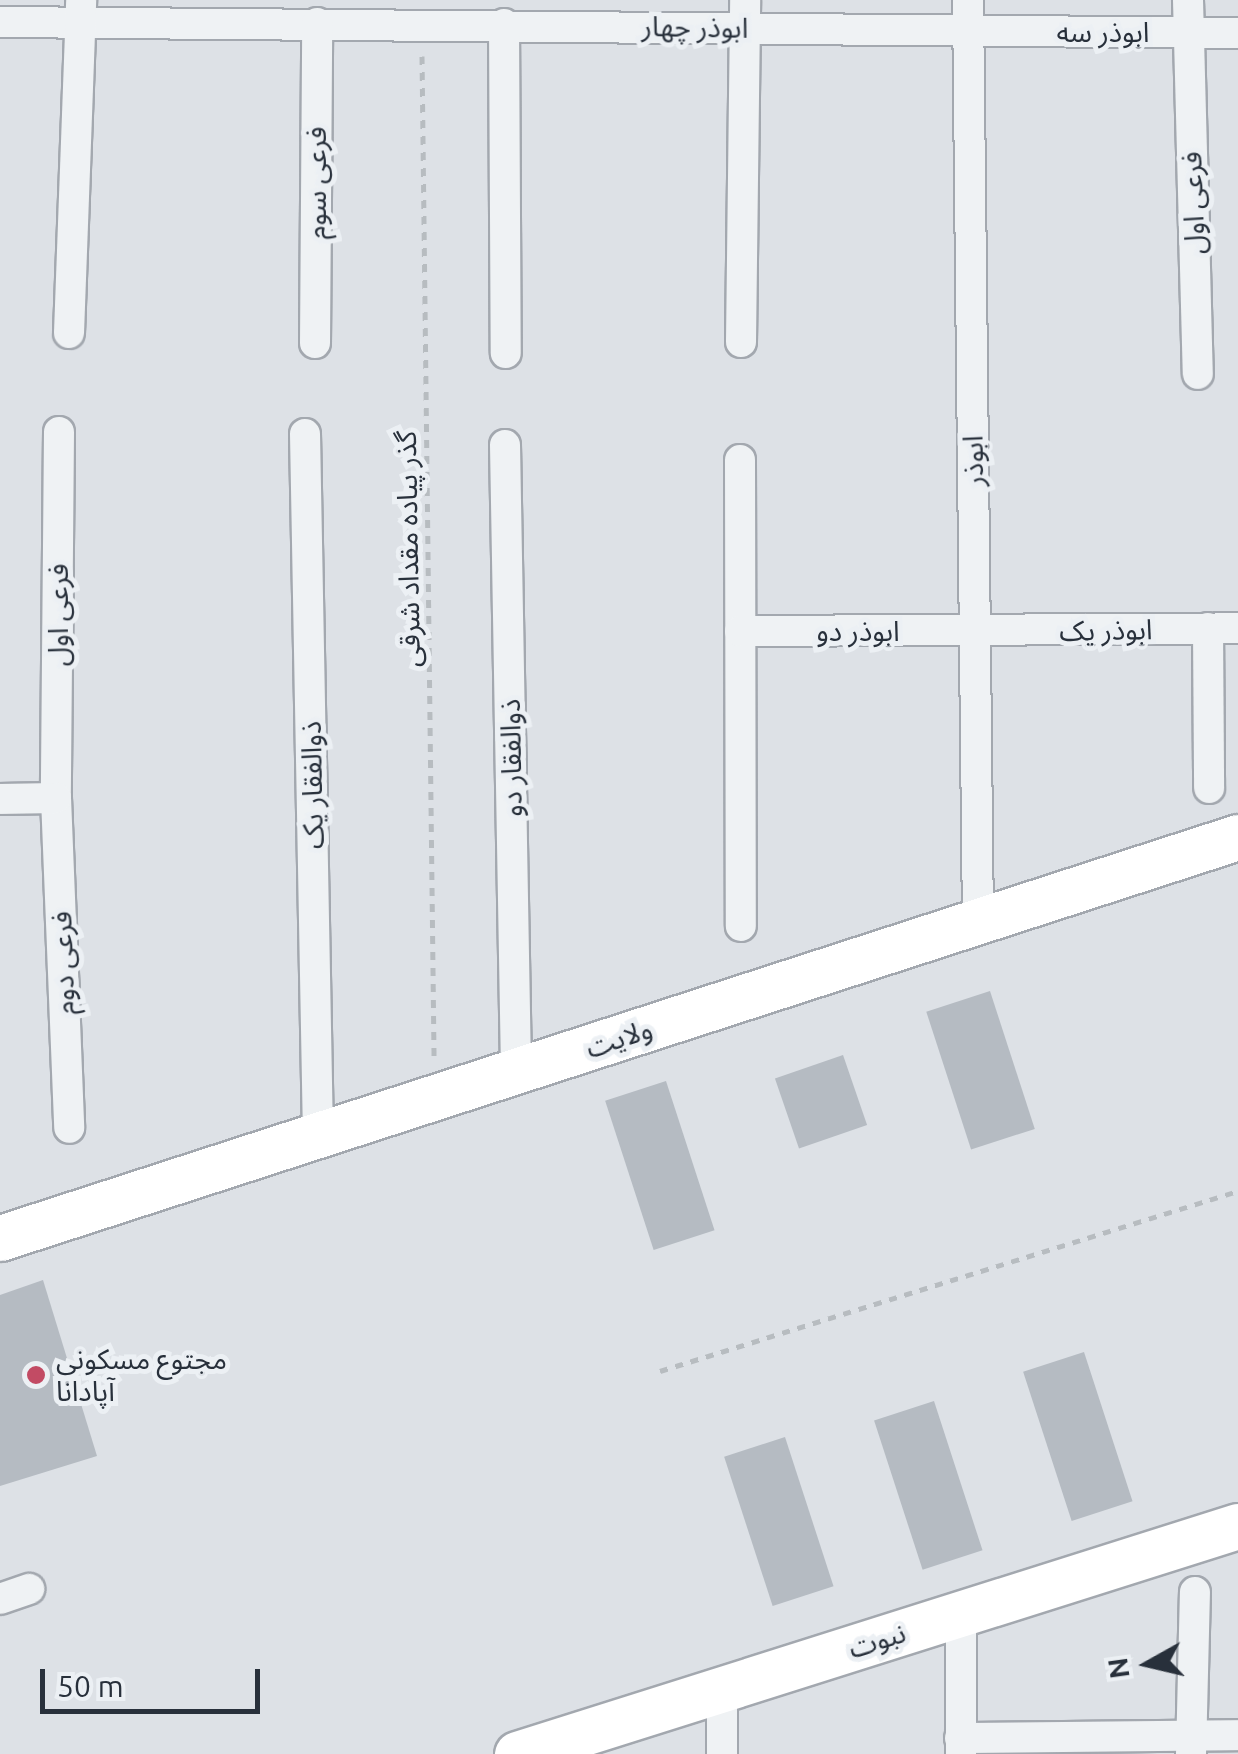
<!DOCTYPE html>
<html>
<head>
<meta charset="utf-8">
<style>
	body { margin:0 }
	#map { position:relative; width:1238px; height:1754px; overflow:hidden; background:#dde1e6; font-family:Ubuntu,"Noto Sans Arabic",sans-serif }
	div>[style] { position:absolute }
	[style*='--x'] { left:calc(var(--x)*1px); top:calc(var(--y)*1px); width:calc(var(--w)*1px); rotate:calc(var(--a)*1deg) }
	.building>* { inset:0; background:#b5bbc2; transform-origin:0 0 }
	.path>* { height:5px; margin-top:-2.5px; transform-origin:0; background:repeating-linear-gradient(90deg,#b7bcc0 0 8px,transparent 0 16px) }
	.roads { filter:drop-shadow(2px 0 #a3a8af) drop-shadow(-2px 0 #a3a8af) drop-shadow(0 2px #a3a8af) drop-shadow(0 -2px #a3a8af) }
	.street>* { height:30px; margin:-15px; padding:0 15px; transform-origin:15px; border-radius:15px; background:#eff2f4 }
	.secondary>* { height:45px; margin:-22.5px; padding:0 22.5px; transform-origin:22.5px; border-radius:22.5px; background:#fff }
	.dots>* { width:28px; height:28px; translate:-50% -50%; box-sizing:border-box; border:5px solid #ecf0f4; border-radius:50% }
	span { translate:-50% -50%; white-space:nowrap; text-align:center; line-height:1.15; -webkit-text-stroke:10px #ecf0f4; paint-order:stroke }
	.street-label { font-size:28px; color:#28303b }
	.poi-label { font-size:28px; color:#28303b }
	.left { translate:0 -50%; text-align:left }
	.north { position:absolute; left:1098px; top:1614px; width:100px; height:100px; -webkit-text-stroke:8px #ecf0f4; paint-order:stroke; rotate:262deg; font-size:28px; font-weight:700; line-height:40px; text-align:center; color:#28303b }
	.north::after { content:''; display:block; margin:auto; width:35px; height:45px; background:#28303b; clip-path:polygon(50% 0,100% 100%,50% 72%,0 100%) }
	.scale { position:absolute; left:40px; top:1669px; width:220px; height:45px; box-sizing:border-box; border:5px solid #28303b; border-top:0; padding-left:12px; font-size:30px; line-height:35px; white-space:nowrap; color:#28303b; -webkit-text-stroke:8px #ecf0f4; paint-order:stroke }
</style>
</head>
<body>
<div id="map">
	<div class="building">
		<div style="left:990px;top:991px;width:145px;height:67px;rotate:72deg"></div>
		<div style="left:843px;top:1055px;width:74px;height:72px;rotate:71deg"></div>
		<div style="left:666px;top:1081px;width:157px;height:64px;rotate:72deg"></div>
		<div style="clip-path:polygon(43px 1280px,97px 1456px,0 1486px,0 1295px)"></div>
		<div style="left:1084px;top:1352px;width:157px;height:64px;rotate:72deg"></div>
		<div style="left:934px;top:1401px;width:157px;height:63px;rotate:72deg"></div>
		<div style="left:785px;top:1437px;width:157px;height:64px;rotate:72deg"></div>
	</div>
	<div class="path">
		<div style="--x:422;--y:56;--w:1003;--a:89.31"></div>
		<div style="--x:660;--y:1371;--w:605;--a:-17.3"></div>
	</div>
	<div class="roads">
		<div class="street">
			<div style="--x:968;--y:0;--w:922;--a:89.38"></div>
			<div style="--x:1188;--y:0;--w:374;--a:88.5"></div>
			<div style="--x:0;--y:22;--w:1238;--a:0.51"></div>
			<div style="--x:504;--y:24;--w:329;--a:89.7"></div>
			<div style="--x:69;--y:333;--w:333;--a:-87.9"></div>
			<div style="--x:741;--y:342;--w:342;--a:-89.3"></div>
			<div style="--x:315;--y:343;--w:320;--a:-89.6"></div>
			<div style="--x:59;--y:432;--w:366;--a:90.5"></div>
			<div style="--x:56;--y:798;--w:330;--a:87.7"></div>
			<div style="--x:305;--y:434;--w:701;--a:88.94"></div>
			<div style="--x:505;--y:445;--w:626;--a:88.99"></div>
			<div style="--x:740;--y:460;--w:466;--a:89.9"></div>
			<div style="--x:1208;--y:628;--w:160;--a:89.6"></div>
			<div style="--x:740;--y:631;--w:498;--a:-0.3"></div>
			<div style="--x:0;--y:799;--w:56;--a:-1"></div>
			<div style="--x:0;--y:1599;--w:31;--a:-19"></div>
			<div style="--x:722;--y:1689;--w:65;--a:90"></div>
			<div style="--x:960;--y:1738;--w:278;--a:-0.6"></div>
			<div style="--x:961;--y:1754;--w:140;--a:-90"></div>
			<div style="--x:1191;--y:1754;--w:162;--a:-88.6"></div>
		</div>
		<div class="secondary">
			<div style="--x:0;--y:1238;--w:1301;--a:-17.95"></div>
			<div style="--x:517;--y:1754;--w:756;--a:-17.55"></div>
		</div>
	</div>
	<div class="dots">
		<div style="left:36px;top:1375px;background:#c24b64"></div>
	</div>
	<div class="street-label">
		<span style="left:695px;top:27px;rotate:1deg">ابوذر چهار</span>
		<span style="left:1103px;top:32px">ابوذر سه</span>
		<span style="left:316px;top:183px;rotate:-90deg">فرعی سوم</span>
		<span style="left:1193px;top:203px;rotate:-92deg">فرعی اول</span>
		<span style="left:973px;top:461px;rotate:-91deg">ابوذر</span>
		<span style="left:408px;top:549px;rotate:-91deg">گذر پیاده مقداد شرقی</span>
		<span style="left:58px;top:615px;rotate:-90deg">فرعی اول</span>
		<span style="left:1106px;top:630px;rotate:-1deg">ابوذر یک</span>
		<span style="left:858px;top:631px">ابوذر دو</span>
		<span style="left:511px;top:758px;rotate:-91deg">ذوالفقار دو</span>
		<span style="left:312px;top:785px;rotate:-91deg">ذوالفقار یک</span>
		<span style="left:63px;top:963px;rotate:-92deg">فرعی دوم</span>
		<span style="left:619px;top:1038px;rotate:-18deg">ولایت</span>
		<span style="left:877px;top:1640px;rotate:-17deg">نبوت</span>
	</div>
	<div class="poi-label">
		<span class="left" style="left:56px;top:1375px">مجتوع مسکونی<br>آپادانا</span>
	</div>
	<div class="north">N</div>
	<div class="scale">50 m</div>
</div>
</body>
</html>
